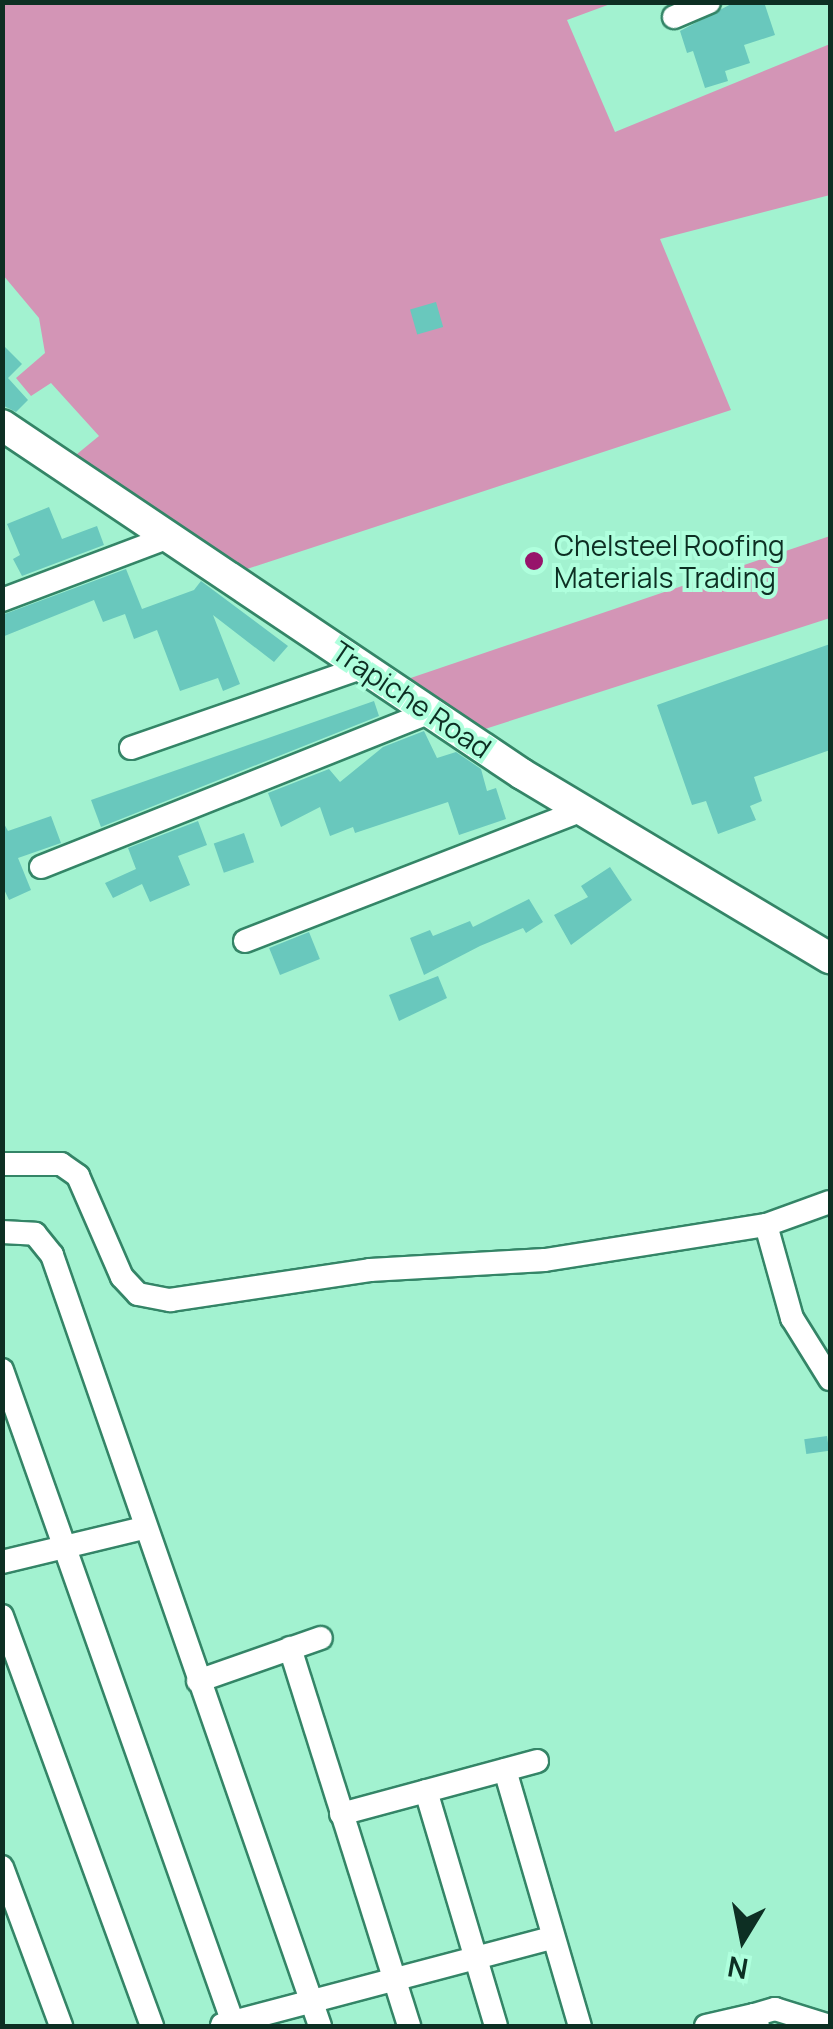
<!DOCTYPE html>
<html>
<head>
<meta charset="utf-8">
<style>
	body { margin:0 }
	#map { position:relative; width:833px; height:2029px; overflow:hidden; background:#a2f2d0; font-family:Manrope,sans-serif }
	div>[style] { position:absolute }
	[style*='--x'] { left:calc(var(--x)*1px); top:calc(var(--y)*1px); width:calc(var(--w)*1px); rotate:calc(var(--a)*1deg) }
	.green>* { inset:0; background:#d395b6 }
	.building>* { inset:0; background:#69c8bd; transform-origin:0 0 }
	.roads { filter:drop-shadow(2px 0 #348567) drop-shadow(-2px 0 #348567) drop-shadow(0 2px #348567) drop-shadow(0 -2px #348567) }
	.street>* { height:22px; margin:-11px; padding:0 11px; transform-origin:11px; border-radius:11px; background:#fff }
	.secondary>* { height:30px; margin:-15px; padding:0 15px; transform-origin:15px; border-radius:15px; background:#fff }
	.dots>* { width:28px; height:28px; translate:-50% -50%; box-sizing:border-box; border:5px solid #afffdd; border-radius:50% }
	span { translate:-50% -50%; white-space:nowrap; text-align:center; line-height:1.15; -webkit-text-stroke:8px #afffdd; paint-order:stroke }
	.poi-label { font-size:28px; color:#0d2f23 }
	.left { translate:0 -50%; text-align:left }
	.street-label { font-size:28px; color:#0d2f23 }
	.frame { position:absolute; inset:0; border:5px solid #0d2f23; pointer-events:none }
	.north { position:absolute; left:693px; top:1889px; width:100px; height:100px; -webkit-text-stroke:8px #afffdd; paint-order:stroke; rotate:190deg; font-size:28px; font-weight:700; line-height:40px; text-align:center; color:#0d2f23 }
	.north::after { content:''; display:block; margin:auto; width:35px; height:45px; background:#0d2f23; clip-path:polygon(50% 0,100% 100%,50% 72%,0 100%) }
</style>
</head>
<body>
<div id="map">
	<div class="green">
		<div style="clip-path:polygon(2px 3px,613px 3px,567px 20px,615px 132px,830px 44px,830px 195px,660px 239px,731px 410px,238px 572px,71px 459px,99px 436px,51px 383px,31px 396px,16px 378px,45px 353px,39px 318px,3px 275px)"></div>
		<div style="clip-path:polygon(830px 536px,830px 618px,485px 729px,458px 731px,390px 685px)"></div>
	</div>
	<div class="building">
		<div style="clip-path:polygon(735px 2px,764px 2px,775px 35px,744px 45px,750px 63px,725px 71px,728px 81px,705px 88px,693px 51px,687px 53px,680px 31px)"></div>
		<div style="left:436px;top:302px;width:26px;height:27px;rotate:74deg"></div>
		<div style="clip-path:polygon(2px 344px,22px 364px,8px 378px,28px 400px,16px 412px,2px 405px)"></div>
		<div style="clip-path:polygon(49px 507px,62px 539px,97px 526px,104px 545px,22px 576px,13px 559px,20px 555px,7px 524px)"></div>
		<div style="clip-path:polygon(126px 569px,142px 609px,194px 590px,201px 581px,288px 646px,274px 662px,213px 615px,240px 684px,223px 691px,218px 678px,180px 691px,157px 630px,134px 639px,125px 614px,103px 622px,94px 600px,2px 637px,2px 615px)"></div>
		<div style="clip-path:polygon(830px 644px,830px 750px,754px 777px,762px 801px,750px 806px,756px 820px,718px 834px,706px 801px,692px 805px,657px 705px)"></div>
		<div style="clip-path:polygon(374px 701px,379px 716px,101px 827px,91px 800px)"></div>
		<div style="clip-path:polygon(424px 731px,437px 758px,456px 752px,481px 769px,487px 791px,496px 788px,506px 819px,459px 835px,448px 802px,355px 833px,353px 827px,330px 836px,320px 807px,281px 827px,268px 793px,329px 769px,340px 782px,383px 747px)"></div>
		<div style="clip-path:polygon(51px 816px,61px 843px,18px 858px,31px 890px,9px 900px,2px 885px,2px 820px,8px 831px)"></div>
		<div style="clip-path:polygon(198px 821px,207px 845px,178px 856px,190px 885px,150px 902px,142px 884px,113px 898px,105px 883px,136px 869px,128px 848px)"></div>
		<div style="left:244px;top:833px;width:31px;height:32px;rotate:71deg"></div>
		<div style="clip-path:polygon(610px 867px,632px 900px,571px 945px,554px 915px,588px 897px,581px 886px)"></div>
		<div style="clip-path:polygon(529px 899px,543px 922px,526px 933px,523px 928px,480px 946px,424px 975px,410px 938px,430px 930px,433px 936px,470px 921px,473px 927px)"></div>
		<div style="left:309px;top:932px;width:29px;height:43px;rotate:68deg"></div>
		<div style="clip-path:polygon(438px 976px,447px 998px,399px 1021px,389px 995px)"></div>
		<div style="left:827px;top:1436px;width:15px;height:23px;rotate:82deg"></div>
	</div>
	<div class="roads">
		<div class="street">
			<div style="--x:674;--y:17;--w:38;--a:-23"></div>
			<div style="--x:2;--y:600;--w:178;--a:-20.7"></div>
			<div style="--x:131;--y:748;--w:246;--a:-19.2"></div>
			<div style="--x:41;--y:867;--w:419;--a:-21.7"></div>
			<div style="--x:245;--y:941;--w:362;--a:-21.2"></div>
			<div style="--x:2;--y:1164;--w:59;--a:0"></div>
			<div style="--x:61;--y:1164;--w:21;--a:35"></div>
			<div style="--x:78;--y:1176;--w:110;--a:66.5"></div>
			<div style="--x:122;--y:1277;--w:23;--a:47"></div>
			<div style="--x:138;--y:1294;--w:33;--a:11"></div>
			<div style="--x:170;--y:1300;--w:202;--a:-8.5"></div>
			<div style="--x:370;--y:1270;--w:175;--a:-3.3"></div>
			<div style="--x:545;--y:1260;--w:224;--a:-9"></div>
			<div style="--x:766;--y:1225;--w:68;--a:-19.8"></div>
			<div style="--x:766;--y:1225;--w:97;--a:74.4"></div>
			<div style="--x:792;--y:1318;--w:72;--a:58.1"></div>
			<div style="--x:2;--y:1232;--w:33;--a:3"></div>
			<div style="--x:35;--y:1234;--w:27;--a:51"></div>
			<div style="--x:52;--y:1255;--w:816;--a:70.83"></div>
			<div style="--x:2;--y:1370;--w:696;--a:70.52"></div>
			<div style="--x:2;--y:1562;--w:146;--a:-13.5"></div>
			<div style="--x:2;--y:1616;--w:437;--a:69.9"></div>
			<div style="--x:290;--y:1648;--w:396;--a:72.5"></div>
			<div style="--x:198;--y:1681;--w:130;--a:-19.3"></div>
			<div style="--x:505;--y:1770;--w:267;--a:73.7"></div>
			<div style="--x:426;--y:1791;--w:245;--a:73.4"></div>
			<div style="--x:341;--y:1814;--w:203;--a:-15.1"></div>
			<div style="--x:2;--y:1867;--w:170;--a:69.6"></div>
			<div style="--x:754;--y:2015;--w:22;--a:-16"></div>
			<div style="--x:775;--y:2009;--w:58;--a:17.2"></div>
			<div style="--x:222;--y:2025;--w:341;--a:-14.8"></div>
			<div style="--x:706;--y:2026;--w:49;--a:-12.9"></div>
			<div style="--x:754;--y:2015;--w:12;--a:70"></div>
		</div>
		<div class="secondary">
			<div style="--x:2;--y:425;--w:626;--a:33.87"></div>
			<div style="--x:522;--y:774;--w:359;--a:30.9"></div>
		</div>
	</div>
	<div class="dots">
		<div style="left:534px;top:561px;background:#97146b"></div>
	</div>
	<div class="poi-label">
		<span class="left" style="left:554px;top:561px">Chelsteel Roofing<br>Materials Trading</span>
	</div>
	<div class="street-label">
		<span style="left:412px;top:699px;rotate:34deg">Trapiche Road</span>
	</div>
	<div class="frame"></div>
	<div class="north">N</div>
</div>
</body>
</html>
